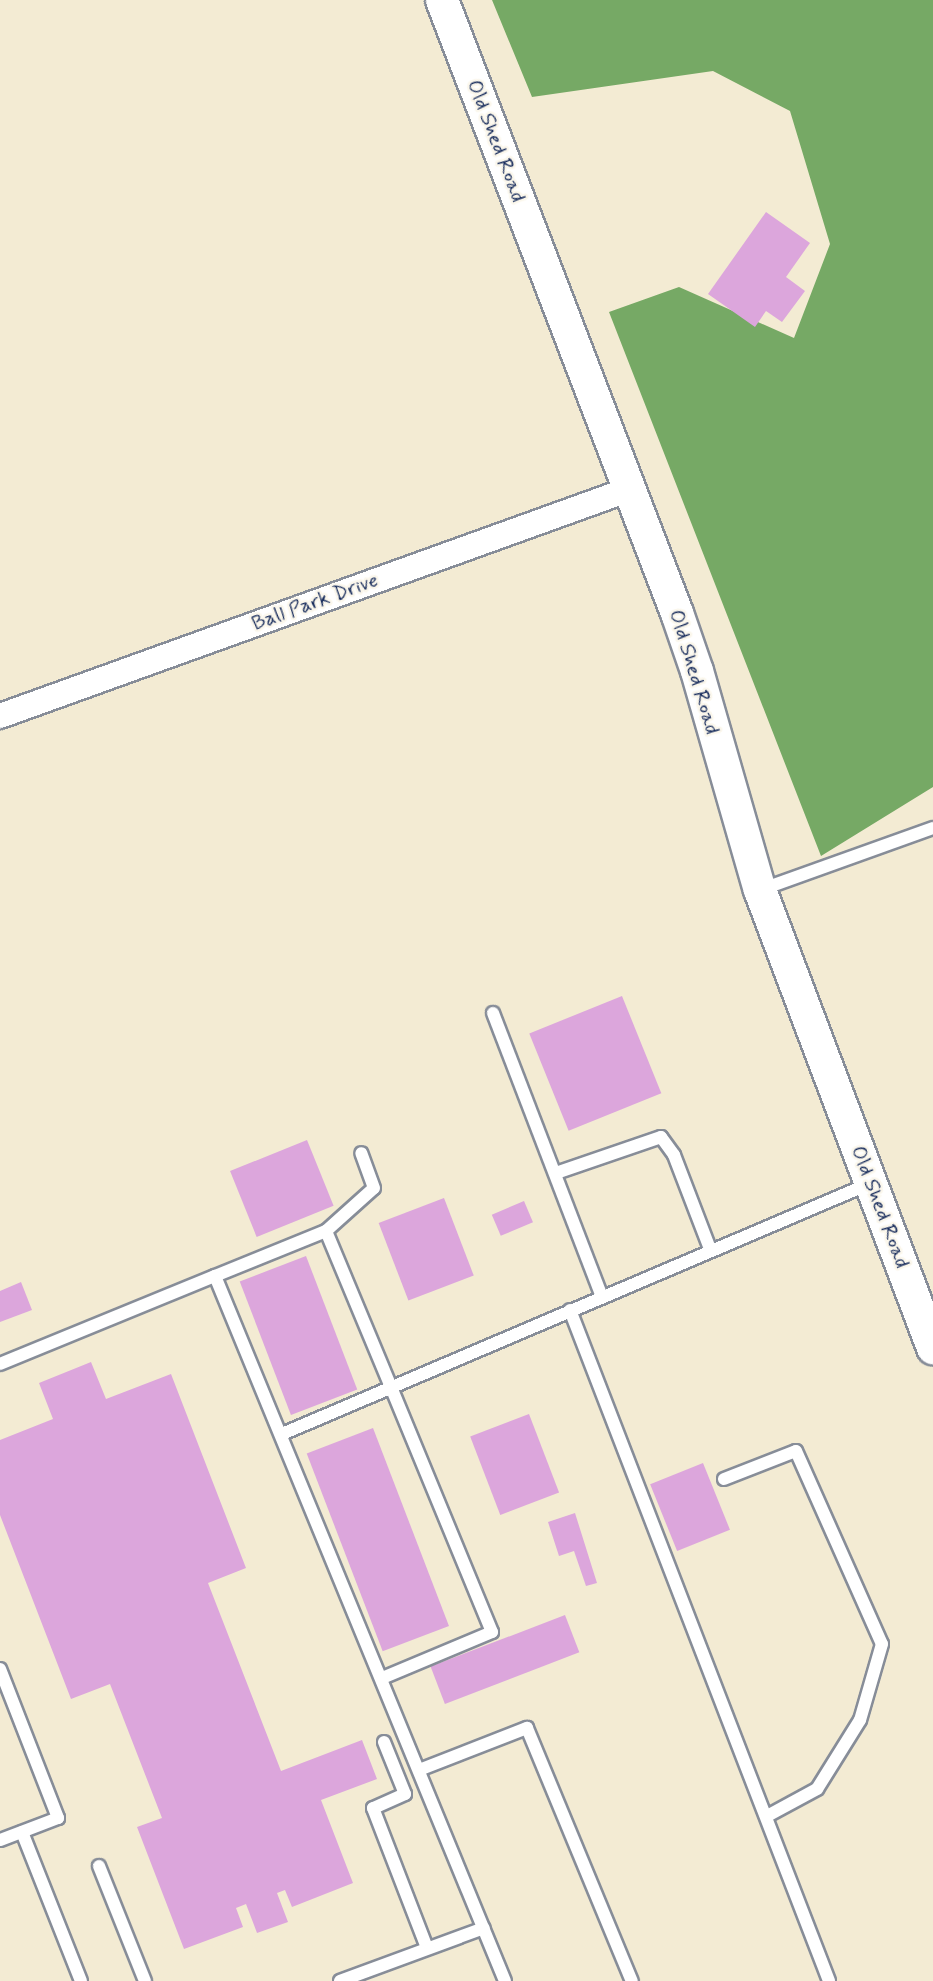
<!DOCTYPE html>
<html>
<head>
<meta charset="utf-8">
<style>
	body { margin:0 }
	#map { position:relative; width:933px; height:1981px; overflow:hidden; background:#f3ebd3; font-family:Mynerve,sans-serif }
	div>[style] { position:absolute }
	[style*='--x'] { left:calc(var(--x)*1px); top:calc(var(--y)*1px); width:calc(var(--w)*1px); rotate:calc(var(--a)*1deg) }
	.forest>* { inset:0; background:#76a965 }
	.building>* { inset:0; background:#dca6dc; transform-origin:0 0 }
	.roads { filter:drop-shadow(2px 0 #878d98) drop-shadow(-2px 0 #878d98) drop-shadow(0 2px #878d98) drop-shadow(0 -2px #878d98) }
	.service>* { height:12px; margin:-6px; padding:0 6px; transform-origin:6px; border-radius:6px; background:#fff }
	.minor>* { height:24px; margin:-12px; padding:0 12px; transform-origin:12px; border-radius:12px; background:#fff }
	.tertiary>* { height:32px; margin:-16px; padding:0 16px; transform-origin:16px; border-radius:16px; background:#fff }
	span { translate:-50% -50%; white-space:nowrap; text-align:center; line-height:1.15; -webkit-text-stroke:5px #fbf7ec; paint-order:stroke }
	.street-label { font-size:21px; color:#1b2f5e }
</style>
</head>
<body>
<div id="map">
	<div class="forest">
		<div style="clip-path:polygon(492px 0,933px 0,933px 787px,821px 856px,609px 312px,679px 287px,794px 338px,830px 244px,790px 111px,713px 71px,532px 97px)"></div>
	</div>
	<div class="building">
		<div style="clip-path:polygon(766px 212px,810px 243px,786px 277px,805px 291px,782px 322px,766px 311px,755px 327px,708px 294px)"></div>
		<div style="left:622px;top:996px;width:105px;height:100px;rotate:68deg"></div>
		<div style="left:307px;top:1140px;width:71px;height:83px;rotate:68deg"></div>
		<div style="left:444px;top:1198px;width:83px;height:70px;rotate:69deg"></div>
		<div style="left:524px;top:1201px;width:23px;height:35px;rotate:67deg"></div>
		<div style="left:306px;top:1256px;width:143px;height:71px;rotate:69deg"></div>
		<div style="clip-path:polygon(21px 1282px,32px 1310px,0 1322px,0 1291px)"></div>
		<div style="clip-path:polygon(91px 1362px,106px 1399px,171px 1374px,246px 1568px,208px 1583px,281px 1771px,362px 1740px,377px 1779px,321px 1800px,353px 1883px,292px 1907px,285px 1890px,277px 1893px,288px 1922px,257px 1933px,246px 1904px,236px 1908px,243px 1927px,184px 1949px,137px 1827px,162px 1818px,110px 1684px,71px 1699px,0 1515px,0 1440px,53px 1419px,39px 1383px)"></div>
		<div style="left:529px;top:1414px;width:84px;height:63px;rotate:69deg"></div>
		<div style="left:373px;top:1428px;width:212px;height:71px;rotate:69deg"></div>
		<div style="left:703px;top:1463px;width:72px;height:57px;rotate:68deg"></div>
		<div style="clip-path:polygon(575px 1513px,597px 1583px,586px 1586px,574px 1551px,559px 1556px,548px 1522px)"></div>
		<div style="left:565px;top:1615px;width:40px;height:144px;rotate:69deg"></div>
	</div>
	<div class="roads">
		<div class="service">
			<div style="--x:760;--y:890;--w:184;--a:-19.7"></div>
			<div style="--x:493;--y:1013;--w:304;--a:69"></div>
			<div style="--x:556;--y:1173;--w:111;--a:-18.9"></div>
			<div style="--x:661;--y:1137;--w:22;--a:54"></div>
			<div style="--x:674;--y:1155;--w:101;--a:69"></div>
			<div style="--x:326;--y:1231;--w:64;--a:-41.9"></div>
			<div style="--x:374;--y:1188;--w:37;--a:-110"></div>
			<div style="--x:215;--y:1276;--w:120;--a:-22.1"></div>
			<div style="--x:326;--y:1231;--w:169;--a:67.4"></div>
			<div style="--x:391;--y:1387;--w:265;--a:67.6"></div>
			<div style="--x:492;--y:1632;--w:119;--a:157.3"></div>
			<div style="--x:570;--y:1310;--w:719;--a:68.89"></div>
			<div style="--x:0;--y:1364;--w:232;--a:-22.3"></div>
			<div style="--x:215;--y:1276;--w:762;--a:67.64"></div>
			<div style="--x:282;--y:1434;--w:640;--a:-23.08"></div>
			<div style="--x:724;--y:1479;--w:77;--a:-21.3"></div>
			<div style="--x:796;--y:1451;--w:211;--a:66"></div>
			<div style="--x:882;--y:1644;--w:79;--a:106.1"></div>
			<div style="--x:860;--y:1720;--w:81;--a:121.9"></div>
			<div style="--x:817;--y:1789;--w:57;--a:151.6"></div>
			<div style="--x:0;--y:1669;--w:160;--a:68.7"></div>
			<div style="--x:58;--y:1818;--w:62;--a:159.2"></div>
			<div style="--x:384;--y:1742;--w:56;--a:68"></div>
			<div style="--x:405;--y:1794;--w:35;--a:156"></div>
			<div style="--x:373;--y:1808;--w:150;--a:68.9"></div>
			<div style="--x:419;--y:1770;--w:116;--a:-21.3"></div>
			<div style="--x:527;--y:1728;--w:274;--a:67.5"></div>
			<div style="--x:22;--y:1832;--w:160;--a:68.4"></div>
			<div style="--x:99;--y:1866;--w:124;--a:68.2"></div>
			<div style="--x:340;--y:1981;--w:153;--a:-20.2"></div>
		</div>
		<div class="minor">
			<div style="--x:0;--y:716;--w:670;--a:-19.81"></div>
		</div>
		<div class="tertiary">
			<div style="--x:442;--y:0;--w:657;--a:69.03"></div>
			<div style="--x:677;--y:613;--w:61;--a:71"></div>
			<div style="--x:697;--y:671;--w:228;--a:74"></div>
			<div style="--x:760;--y:890;--w:490;--a:69.3"></div>
		</div>
	</div>
	<div class="street-label">
		<span style="left:496px;top:141px;rotate:69deg">Old Shed Road</span>
		<span style="left:315px;top:602px;rotate:-20deg">Ball Park Drive</span>
		<span style="left:694px;top:672px;rotate:73deg">Old Shed Road</span>
		<span style="left:880px;top:1207px;rotate:69deg">Old Shed Road</span>
	</div>
</div>
</body>
</html>
